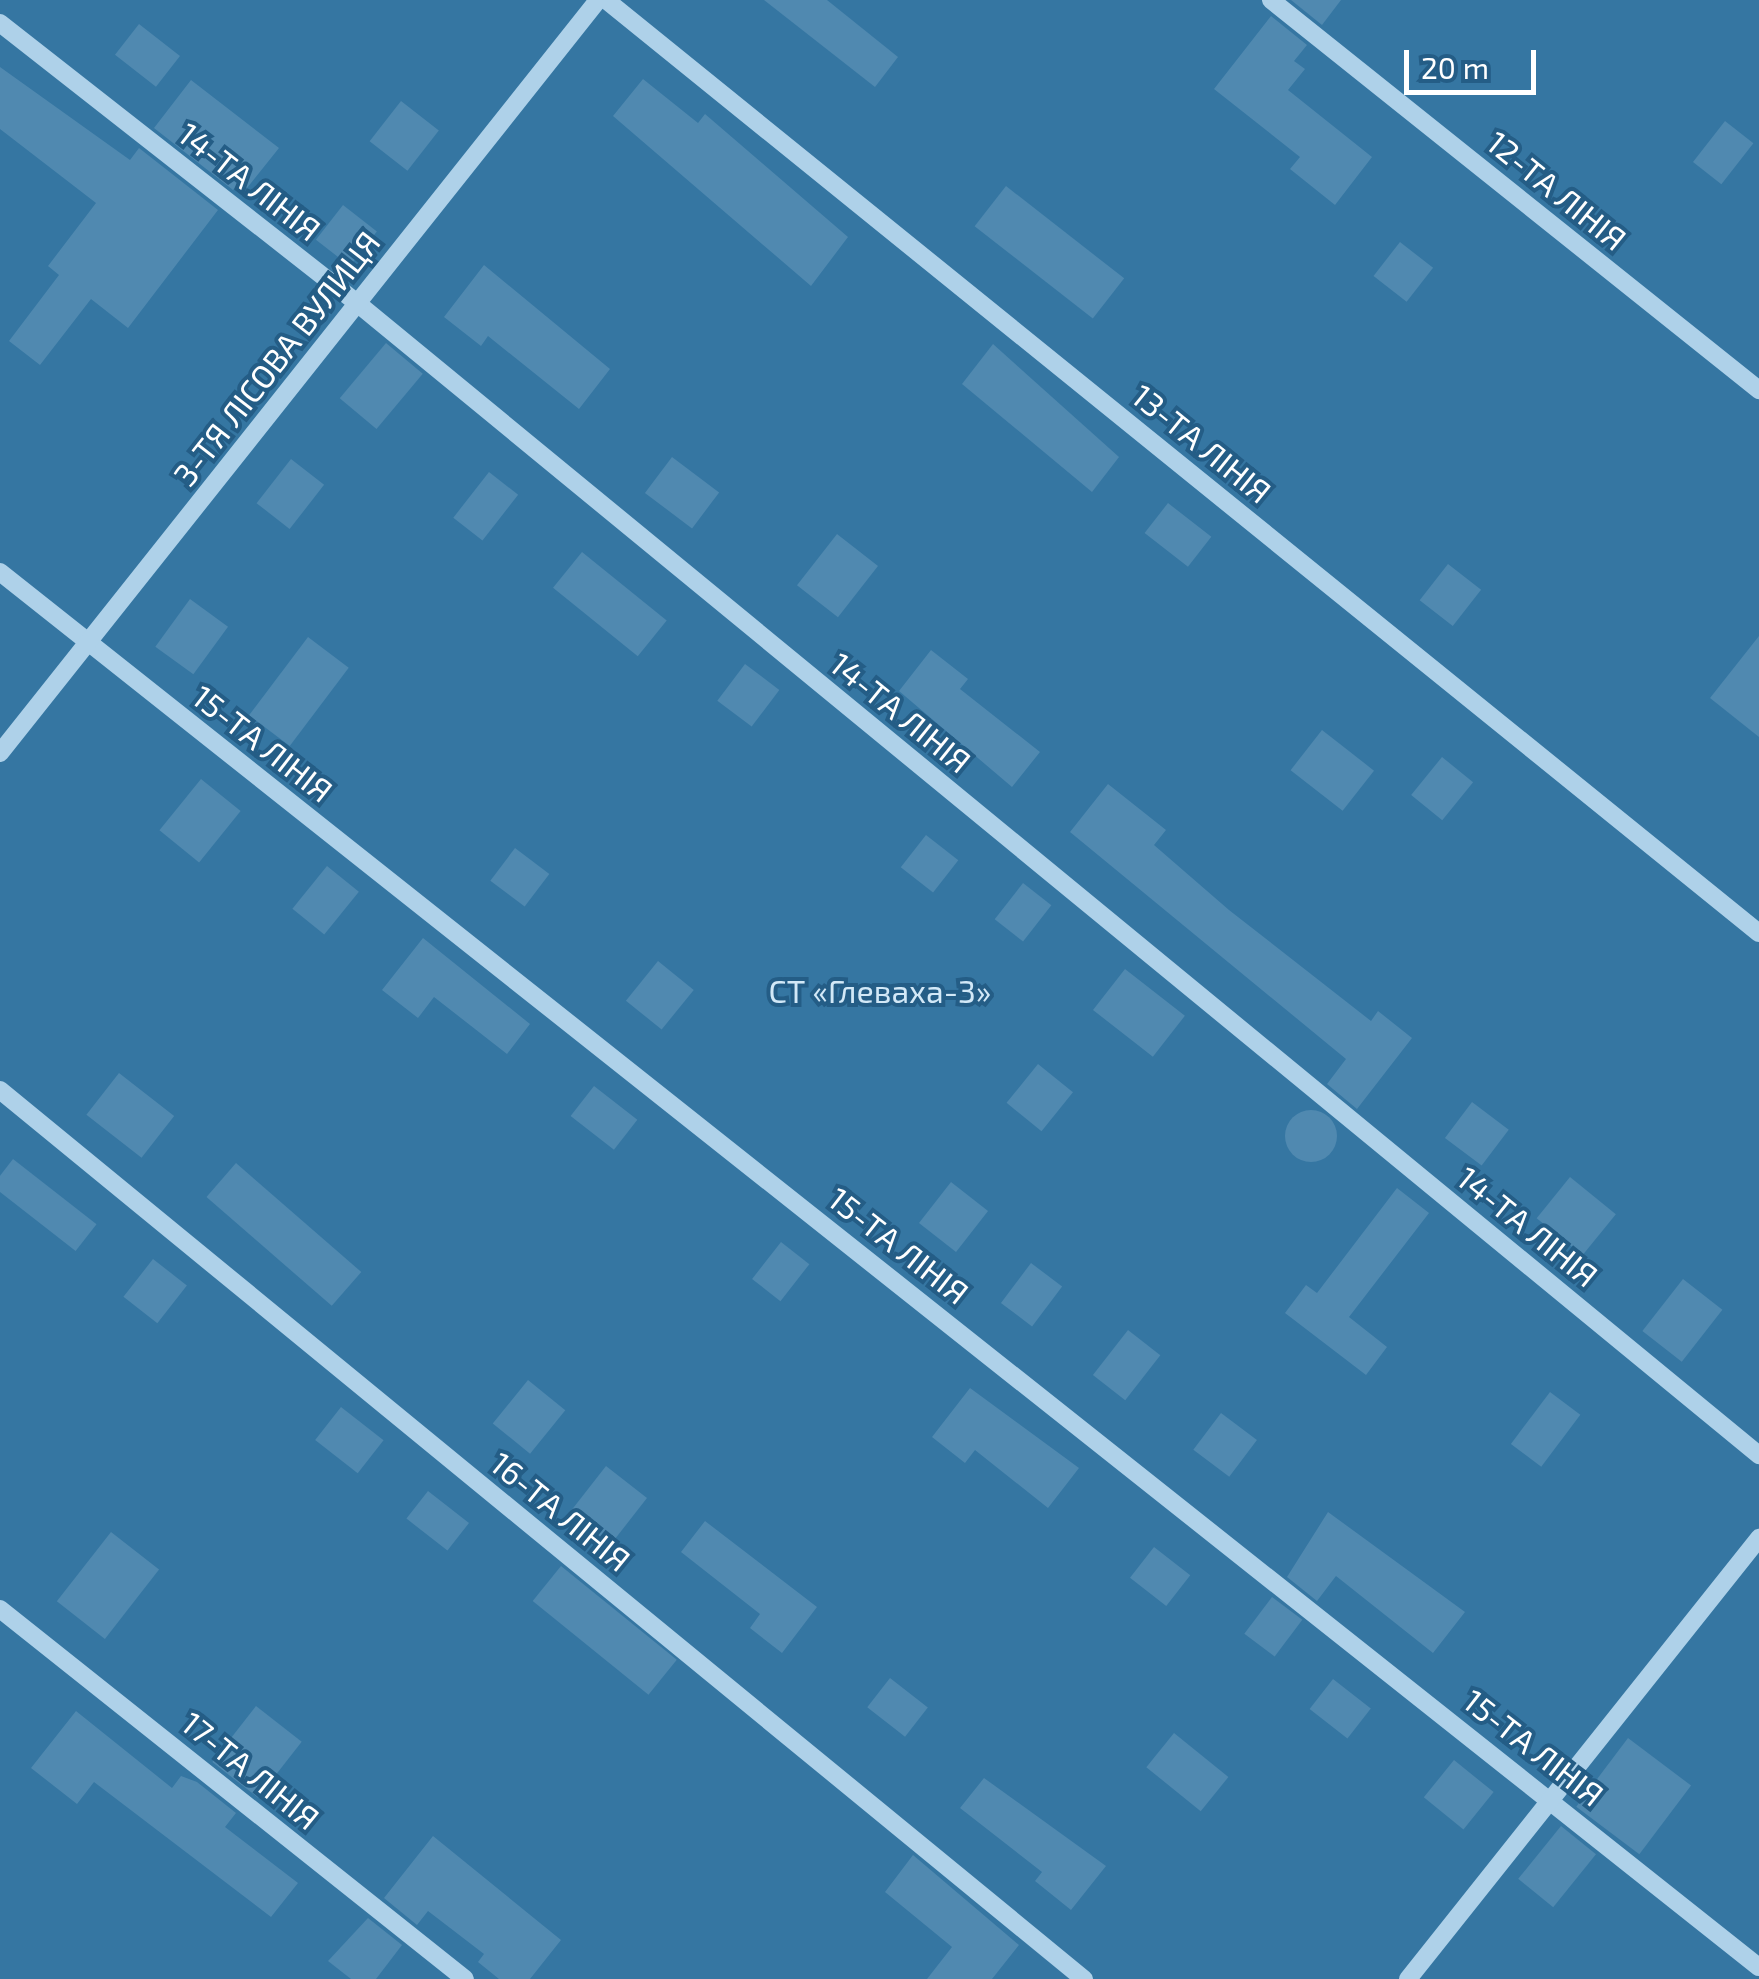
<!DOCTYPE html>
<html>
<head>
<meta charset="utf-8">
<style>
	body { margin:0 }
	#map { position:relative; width:1759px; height:1979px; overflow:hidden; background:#245d86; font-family:"Exo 2",sans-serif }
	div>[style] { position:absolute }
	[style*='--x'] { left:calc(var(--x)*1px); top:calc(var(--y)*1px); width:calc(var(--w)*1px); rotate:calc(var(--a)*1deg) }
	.green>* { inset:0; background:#3576a2; transform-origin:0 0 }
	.building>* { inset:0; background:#5089b0; transform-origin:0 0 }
	.round { border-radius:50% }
	.minor>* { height:18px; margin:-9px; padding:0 9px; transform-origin:9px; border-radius:9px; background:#aed1e9 }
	span { translate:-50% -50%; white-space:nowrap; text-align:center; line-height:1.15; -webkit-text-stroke:8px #245d86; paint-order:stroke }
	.street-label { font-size:32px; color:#fff }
	.park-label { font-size:32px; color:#d2e8f7 }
	.scale { position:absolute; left:1404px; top:50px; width:132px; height:45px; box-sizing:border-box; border:5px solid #fff; border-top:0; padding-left:12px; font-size:30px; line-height:35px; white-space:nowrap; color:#fff; -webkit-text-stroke:8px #245d86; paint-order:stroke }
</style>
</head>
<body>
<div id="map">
	<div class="green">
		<div style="left:0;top:0;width:1759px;height:1979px"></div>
	</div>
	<div class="building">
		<div style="clip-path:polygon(764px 0,827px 0,898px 57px,875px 87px)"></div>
		<div style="clip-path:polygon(1291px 0,1341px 0,1322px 25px)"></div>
		<div style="clip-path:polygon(1271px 16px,1307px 45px,1294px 61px,1305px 69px,1288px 90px,1372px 157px,1335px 205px,1290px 169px,1300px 157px,1214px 89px)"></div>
		<div style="left:139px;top:24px;width:52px;height:39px;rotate:38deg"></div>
		<div style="clip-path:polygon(0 67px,130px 160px,139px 148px,218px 210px,128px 328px,91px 299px,40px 365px,9px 341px,59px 275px,48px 266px,96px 203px,0 129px)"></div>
		<div style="clip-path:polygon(643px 79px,698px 123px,705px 114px,848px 237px,811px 286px,613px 116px)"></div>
		<div style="clip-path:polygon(191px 80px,279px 148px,247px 188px,239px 182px,233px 190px,154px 128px)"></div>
		<div style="left:401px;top:101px;width:48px;height:51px;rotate:38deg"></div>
		<div style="left:1725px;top:121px;width:36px;height:52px;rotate:38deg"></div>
		<div style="left:1006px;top:186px;width:150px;height:51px;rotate:38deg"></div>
		<div style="left:343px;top:205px;width:43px;height:44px;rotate:38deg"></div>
		<div style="left:1400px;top:242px;width:42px;height:43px;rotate:38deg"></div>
		<div style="clip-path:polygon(484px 265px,610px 369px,579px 409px,488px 336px,481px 346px,444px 317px)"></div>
		<div style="left:386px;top:343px;width:48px;height:72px;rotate:40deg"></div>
		<div style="clip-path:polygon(993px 344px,1119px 457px,1092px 492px,962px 384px)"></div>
		<div style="left:672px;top:457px;width:59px;height:45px;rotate:37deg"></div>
		<div style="left:291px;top:459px;width:42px;height:56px;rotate:38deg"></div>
		<div style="left:489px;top:472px;width:37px;height:58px;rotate:38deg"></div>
		<div style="left:1168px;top:503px;width:55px;height:38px;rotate:38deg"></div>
		<div style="left:837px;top:534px;width:52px;height:65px;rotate:38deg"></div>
		<div style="left:582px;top:552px;width:109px;height:46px;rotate:39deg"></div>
		<div style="left:1448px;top:564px;width:42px;height:46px;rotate:38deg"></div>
		<div style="left:190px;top:599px;width:47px;height:59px;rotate:36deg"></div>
		<div style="clip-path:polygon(1759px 636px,1759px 737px,1710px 698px)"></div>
		<div style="left:308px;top:637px;width:51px;height:98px;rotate:37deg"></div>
		<div style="clip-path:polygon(931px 650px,968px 679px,960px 689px,1040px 752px,1012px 787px,899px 691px)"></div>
		<div style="left:745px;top:664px;width:43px;height:46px;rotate:37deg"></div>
		<div style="left:1322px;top:730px;width:66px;height:51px;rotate:38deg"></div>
		<div style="left:1442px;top:757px;width:40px;height:49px;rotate:39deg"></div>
		<div style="left:201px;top:779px;width:51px;height:66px;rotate:39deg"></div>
		<div style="clip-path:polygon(1108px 784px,1166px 830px,1154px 845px,1229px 910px,1371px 1021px,1378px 1011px,1412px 1038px,1357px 1109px,1327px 1084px,1346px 1059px,1070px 832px)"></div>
		<div style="left:926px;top:835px;width:41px;height:41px;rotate:38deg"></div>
		<div style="left:515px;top:848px;width:43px;height:41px;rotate:37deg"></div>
		<div style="left:327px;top:866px;width:41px;height:55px;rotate:39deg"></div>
		<div style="left:1023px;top:883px;width:36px;height:46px;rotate:38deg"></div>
		<div style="clip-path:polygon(423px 938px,530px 1024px,507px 1054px,434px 997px,418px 1018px,382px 990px)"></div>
		<div style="left:658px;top:961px;width:46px;height:51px;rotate:39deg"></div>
		<div style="left:1125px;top:969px;width:76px;height:52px;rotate:38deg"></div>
		<div style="left:1038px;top:1064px;width:45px;height:50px;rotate:39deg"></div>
		<div style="left:119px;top:1073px;width:70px;height:53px;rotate:38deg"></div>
		<div style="left:594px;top:1086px;width:55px;height:38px;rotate:38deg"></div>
		<div style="left:1472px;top:1102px;width:46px;height:45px;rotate:37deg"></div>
		<div class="round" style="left:1285px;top:1110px;width:52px;height:52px"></div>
		<div style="left:13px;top:1159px;width:106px;height:34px;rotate:38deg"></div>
		<div style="left:236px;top:1163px;width:166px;height:45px;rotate:41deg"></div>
		<div style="left:1570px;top:1177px;width:59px;height:53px;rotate:39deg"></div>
		<div style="left:951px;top:1182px;width:47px;height:52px;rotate:38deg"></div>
		<div style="clip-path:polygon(1397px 1188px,1429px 1213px,1349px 1317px,1387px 1347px,1366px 1375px,1285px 1313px,1306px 1285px,1317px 1293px)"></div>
		<div style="left:781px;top:1242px;width:36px;height:47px;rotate:38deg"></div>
		<div style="left:153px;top:1259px;width:43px;height:48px;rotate:38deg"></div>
		<div style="left:1031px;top:1263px;width:39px;height:50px;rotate:37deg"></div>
		<div style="left:1683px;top:1279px;width:50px;height:66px;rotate:38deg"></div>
		<div style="left:1128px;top:1330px;width:41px;height:57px;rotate:38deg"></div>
		<div style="left:528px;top:1380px;width:48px;height:56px;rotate:39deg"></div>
		<div style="clip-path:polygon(970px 1388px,1079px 1468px,1048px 1508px,975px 1450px,965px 1463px,932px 1437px)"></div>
		<div style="left:1550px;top:1392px;width:38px;height:65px;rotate:37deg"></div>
		<div style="left:341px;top:1407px;width:54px;height:42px;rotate:38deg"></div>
		<div style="left:1221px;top:1413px;width:45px;height:46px;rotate:37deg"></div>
		<div style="left:606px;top:1466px;width:52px;height:59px;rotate:38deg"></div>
		<div style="left:428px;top:1491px;width:52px;height:35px;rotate:38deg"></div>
		<div style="clip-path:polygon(1328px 1512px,1465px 1612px,1433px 1653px,1336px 1576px,1317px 1601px,1287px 1577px)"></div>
		<div style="clip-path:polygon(705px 1521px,817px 1607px,782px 1653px,750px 1628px,760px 1614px,681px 1552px)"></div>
		<div style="left:111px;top:1532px;width:61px;height:88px;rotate:38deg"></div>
		<div style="left:1154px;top:1547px;width:46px;height:39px;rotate:38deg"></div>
		<div style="left:561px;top:1566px;width:149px;height:45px;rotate:39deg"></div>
		<div style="left:1272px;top:1597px;width:38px;height:46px;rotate:37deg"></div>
		<div style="left:890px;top:1678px;width:48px;height:37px;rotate:38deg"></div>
		<div style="left:1333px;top:1679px;width:48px;height:38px;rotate:38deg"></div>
		<div style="left:256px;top:1706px;width:58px;height:71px;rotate:38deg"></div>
		<div style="clip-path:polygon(76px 1711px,172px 1788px,181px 1776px,197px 1782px,236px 1813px,225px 1827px,298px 1883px,271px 1917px,94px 1782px,77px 1804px,31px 1768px)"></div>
		<div style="left:1174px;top:1733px;width:70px;height:44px;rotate:39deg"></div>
		<div style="left:1628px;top:1738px;width:79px;height:86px;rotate:37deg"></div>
		<div style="left:1454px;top:1760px;width:51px;height:48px;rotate:39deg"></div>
		<div style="clip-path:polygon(984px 1778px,1106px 1866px,1071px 1910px,1035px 1881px,1042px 1872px,960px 1808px)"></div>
		<div style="left:1561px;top:1826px;width:45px;height:68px;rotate:39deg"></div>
		<div style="clip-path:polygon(433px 1836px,561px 1940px,530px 1979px,499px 1979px,478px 1962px,484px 1954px,428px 1911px,417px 1925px,384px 1898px)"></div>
		<div style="clip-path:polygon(913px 1855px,1019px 1945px,992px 1979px,927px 1979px,952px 1947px,885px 1892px)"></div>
		<div style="clip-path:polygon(368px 1918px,402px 1945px,376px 1979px,351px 1979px,328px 1961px)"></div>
	</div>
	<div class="minor">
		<div style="--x:606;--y:0;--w:1483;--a:38.98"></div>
		<div style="--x:1271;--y:0;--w:625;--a:38.63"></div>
		<div style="--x:0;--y:23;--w:454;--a:38.1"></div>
		<div style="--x:357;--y:303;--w:1815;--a:39.41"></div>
		<div style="--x:0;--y:572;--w:2245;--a:38.42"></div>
		<div style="--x:0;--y:753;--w:962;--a:-51.54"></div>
		<div style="--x:0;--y:1090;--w:1402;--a:39.36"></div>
		<div style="--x:0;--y:1609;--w:594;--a:38.51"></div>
		<div style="--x:1408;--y:1979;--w:564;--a:-51.48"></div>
	</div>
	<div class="street-label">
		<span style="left:250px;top:181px;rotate:38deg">14-ТА ЛІНІЯ</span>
		<span style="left:1557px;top:190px;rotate:39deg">12-ТА ЛІНІЯ</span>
		<span style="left:276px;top:358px;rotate:-52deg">3-ТЯ ЛІСОВА ВУЛИЦЯ</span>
		<span style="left:1202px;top:443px;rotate:39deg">13-ТА ЛІНІЯ</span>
		<span style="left:901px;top:712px;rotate:39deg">14-ТА ЛІНІЯ</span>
		<span style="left:263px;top:743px;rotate:38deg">15-ТА ЛІНІЯ</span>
		<span style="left:1528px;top:1226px;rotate:39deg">14-ТА ЛІНІЯ</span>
		<span style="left:899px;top:1245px;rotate:38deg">15-ТА ЛІНІЯ</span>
		<span style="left:561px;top:1511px;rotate:39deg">16-ТА ЛІНІЯ</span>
		<span style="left:1534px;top:1747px;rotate:38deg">15-ТА ЛІНІЯ</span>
		<span style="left:251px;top:1770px;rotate:39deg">17-ТА ЛІНІЯ</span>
	</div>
	<div class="park-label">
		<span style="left:880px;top:990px">СТ «Глеваха-3»</span>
	</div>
	<div class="scale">20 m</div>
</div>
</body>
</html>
